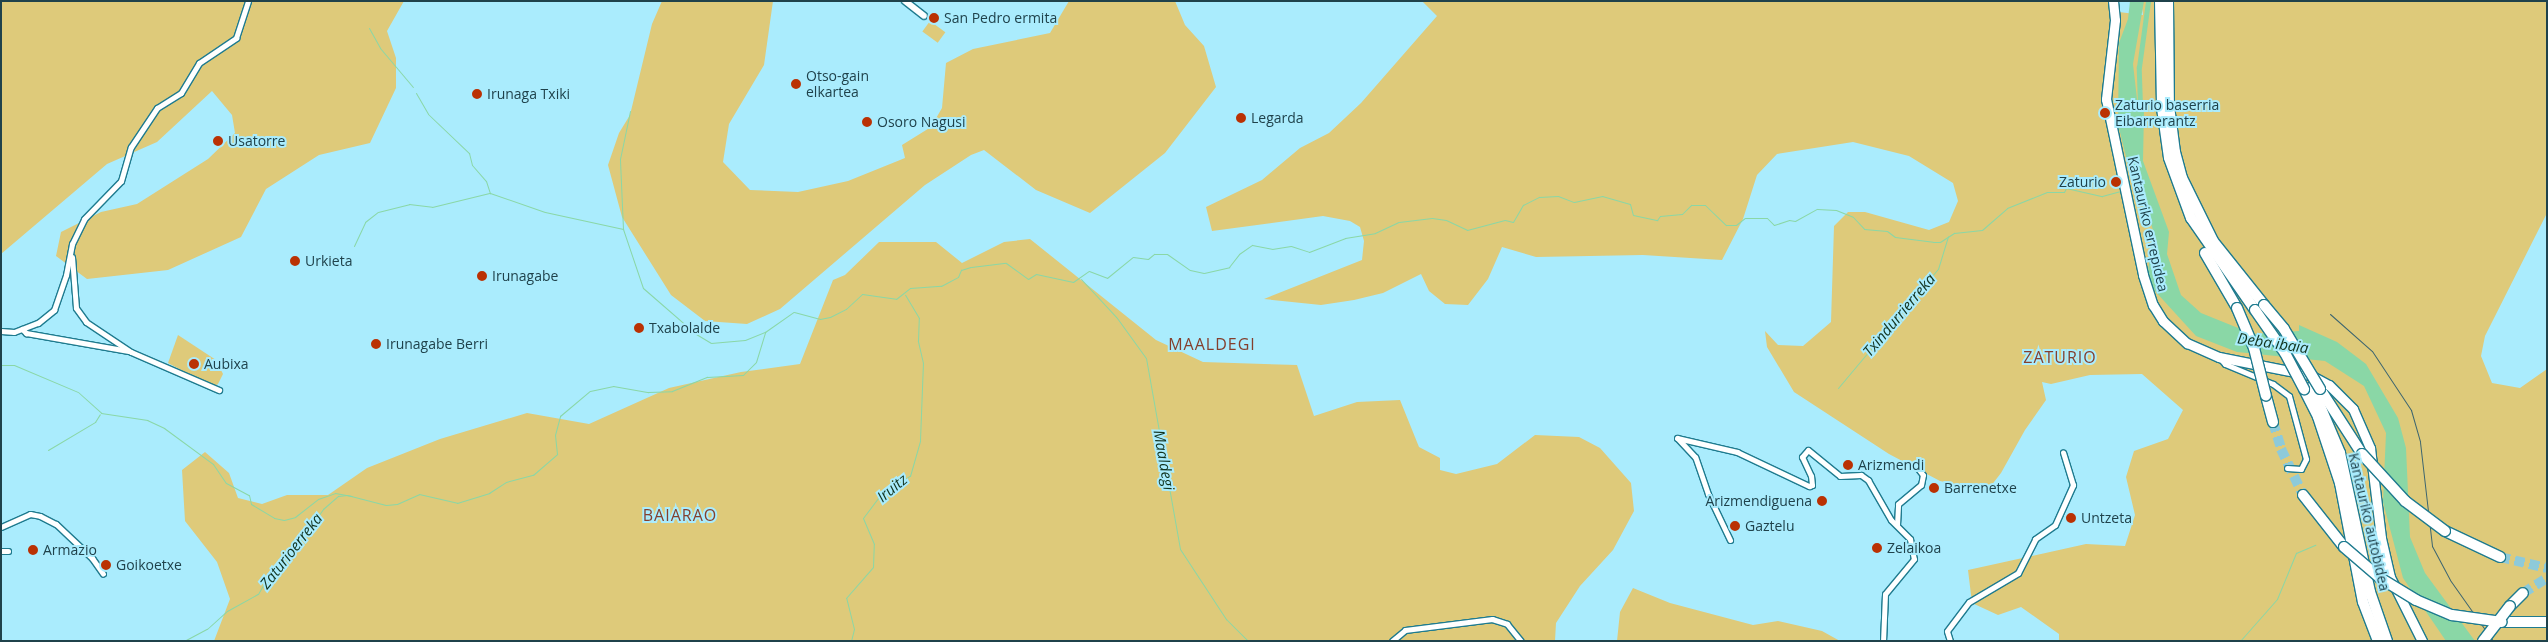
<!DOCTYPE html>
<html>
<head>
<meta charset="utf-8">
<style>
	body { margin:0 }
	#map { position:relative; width:2548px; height:642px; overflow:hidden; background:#aaecfd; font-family:"Open Sans",sans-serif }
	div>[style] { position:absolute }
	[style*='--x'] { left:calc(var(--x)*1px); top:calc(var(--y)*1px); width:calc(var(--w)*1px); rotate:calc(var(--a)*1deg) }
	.green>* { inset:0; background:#deca7a; transform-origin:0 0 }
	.water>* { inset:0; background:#8ad7a6 }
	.stream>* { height:1px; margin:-0.5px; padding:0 0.5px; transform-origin:0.5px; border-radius:0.5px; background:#8ad7a6 }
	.canal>* { height:5px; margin:-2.5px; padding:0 2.5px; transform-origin:2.5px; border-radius:2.5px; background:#8ad7a6 }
	.motorway-tunnel>* { height:10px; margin-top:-5px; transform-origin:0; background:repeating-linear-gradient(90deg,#8ecad9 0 10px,transparent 0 15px) }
	.roads { filter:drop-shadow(1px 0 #1f7b8f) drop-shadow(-1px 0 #1f7b8f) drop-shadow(0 1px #1f7b8f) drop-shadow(0 -1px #1f7b8f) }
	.minor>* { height:5px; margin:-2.5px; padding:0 2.5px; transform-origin:2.5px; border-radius:2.5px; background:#fff }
	.tertiary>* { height:6px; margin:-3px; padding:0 3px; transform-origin:3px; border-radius:3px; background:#fff }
	.trunk>* { height:9px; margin:-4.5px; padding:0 4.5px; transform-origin:4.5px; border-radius:4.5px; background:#fff }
	.motorway>* { height:10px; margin:-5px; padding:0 5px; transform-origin:5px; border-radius:5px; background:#fff }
	.rail>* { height:1px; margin:-0.5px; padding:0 0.5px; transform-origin:0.5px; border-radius:0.5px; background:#3c6570 }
	.bridges { filter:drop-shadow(1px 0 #1f7b8f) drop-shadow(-1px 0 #1f7b8f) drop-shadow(0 1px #1f7b8f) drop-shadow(0 -1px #1f7b8f) }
	.motorway-bridge>* { height:10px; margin:-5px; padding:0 5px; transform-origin:5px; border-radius:5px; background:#fff }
	.dots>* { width:14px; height:14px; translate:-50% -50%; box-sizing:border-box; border:2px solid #aaecfd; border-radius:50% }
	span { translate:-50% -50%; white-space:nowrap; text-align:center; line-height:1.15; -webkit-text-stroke:4px #aaecfd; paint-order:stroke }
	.poi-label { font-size:14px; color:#1f424b }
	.left { translate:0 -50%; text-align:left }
	.right { translate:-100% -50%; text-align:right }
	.street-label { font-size:14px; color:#1f424b }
	.water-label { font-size:15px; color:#11331f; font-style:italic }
	.quarter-label { font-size:16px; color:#843f2d; letter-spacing:1px }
	.frame { position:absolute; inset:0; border:2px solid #1f424b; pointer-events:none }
</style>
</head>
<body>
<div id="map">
	<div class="green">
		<div style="clip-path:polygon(1px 1px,404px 1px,387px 31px,396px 58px,396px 88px,370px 143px,319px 155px,266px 189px,241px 237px,168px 270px,87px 279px,56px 256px,61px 232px,101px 212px,137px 204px,208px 159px,235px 133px,232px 115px,212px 91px,157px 142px,107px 164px,1px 254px)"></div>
		<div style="clip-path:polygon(662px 1px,773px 1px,764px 65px,729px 124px,723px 162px,750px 190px,798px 192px,848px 181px,905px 158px,902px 145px,931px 127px,942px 108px,946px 63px,973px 49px,1050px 33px,1069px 1px,1175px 1px,1185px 25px,1204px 46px,1216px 87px,1165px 153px,1090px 213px,1036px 190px,984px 150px,971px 155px,925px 185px,780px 309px,747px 324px,705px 321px,671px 295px,622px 217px,608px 165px,619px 133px,630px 115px,652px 24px)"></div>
		<div style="clip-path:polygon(1422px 1px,2110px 1px,2119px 12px,2143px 15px,2141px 1px,2547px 1px,2547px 213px,2485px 336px,2481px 356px,2492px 383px,2520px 388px,2547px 369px,2547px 641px,2059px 641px,2059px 634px,2021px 607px,1998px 615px,1972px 603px,1968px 570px,2086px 544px,2125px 546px,2135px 515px,2126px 477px,2134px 451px,2168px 439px,2183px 410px,2142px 374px,2090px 375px,2051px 384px,2042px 382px,2046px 400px,2025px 430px,2001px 473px,1987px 491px,1940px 481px,1889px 454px,1794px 392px,1767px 347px,1765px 331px,1778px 345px,1803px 346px,1831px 322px,1834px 226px,1848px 212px,1865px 212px,1929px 230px,1949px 222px,1958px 201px,1953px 183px,1909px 156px,1853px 142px,1777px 154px,1757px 175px,1743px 219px,1722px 260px,1643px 255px,1536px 257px,1502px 247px,1488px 279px,1468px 305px,1445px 304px,1429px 291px,1421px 274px,1383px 293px,1354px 300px,1321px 305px,1264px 299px,1362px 260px,1364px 241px,1360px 227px,1350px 221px,1323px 216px,1212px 231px,1206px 207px,1262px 180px,1300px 148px,1329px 133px,1361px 103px,1437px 16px)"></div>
		<div style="left:930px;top:21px;width:19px;height:13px;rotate:36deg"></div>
		<div style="clip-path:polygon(1030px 239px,1156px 340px,1203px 362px,1297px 365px,1314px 416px,1357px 402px,1400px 400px,1419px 447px,1440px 458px,1440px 470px,1456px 474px,1497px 464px,1535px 435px,1579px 437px,1600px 448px,1631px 483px,1634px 511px,1613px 550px,1580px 586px,1556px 623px,1555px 641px,214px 641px,230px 599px,217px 562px,185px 521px,182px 470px,205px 452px,229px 473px,238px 498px,262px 504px,287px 495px,328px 495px,367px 468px,440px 439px,527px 413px,589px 424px,669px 388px,741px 372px,800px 364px,833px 280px,845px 275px,879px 242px,936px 242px,962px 263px,1004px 242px)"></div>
		<div style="clip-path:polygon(178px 335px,216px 360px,223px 374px,218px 384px,213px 387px,168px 363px)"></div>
		<div style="clip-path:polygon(1633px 588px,1670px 603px,1753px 625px,1778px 621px,1822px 631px,1840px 641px,1617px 641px,1620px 612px)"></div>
	</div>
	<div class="water">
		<div style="clip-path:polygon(2130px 1px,2144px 1px,2133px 64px,2137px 99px,2144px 112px,2143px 161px,2169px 232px,2167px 254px,2181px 295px,2201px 313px,2253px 334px,2299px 331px,2299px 325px,2337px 342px,2366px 364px,2398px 418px,2406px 448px,2410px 537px,2425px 573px,2475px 641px,2446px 641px,2403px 578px,2383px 502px,2386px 433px,2364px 386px,2325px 361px,2237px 352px,2196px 336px,2154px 290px,2148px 272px,2153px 230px,2146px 208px,2133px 185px,2118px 124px,2119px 43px,2128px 19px)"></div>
	</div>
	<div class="stream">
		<div style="--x:369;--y:28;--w:23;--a:61"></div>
		<div style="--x:380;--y:48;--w:51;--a:49.8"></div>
		<div style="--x:416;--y:93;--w:24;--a:60"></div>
		<div style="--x:428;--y:114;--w:57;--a:43.6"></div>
		<div style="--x:469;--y:153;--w:12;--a:76"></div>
		<div style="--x:472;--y:165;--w:21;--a:49"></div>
		<div style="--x:486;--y:181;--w:13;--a:72"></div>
		<div style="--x:490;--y:193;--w:58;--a:19.1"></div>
		<div style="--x:545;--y:212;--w:80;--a:12.3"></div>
		<div style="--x:623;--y:229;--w:62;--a:71.3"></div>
		<div style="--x:643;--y:288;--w:70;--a:41"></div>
		<div style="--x:696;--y:334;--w:17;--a:31"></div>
		<div style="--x:711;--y:343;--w:34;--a:-5"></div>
		<div style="--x:745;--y:340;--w:22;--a:-22"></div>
		<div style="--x:765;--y:332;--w:35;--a:-35"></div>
		<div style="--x:794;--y:312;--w:27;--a:15"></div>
		<div style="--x:820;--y:319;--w:10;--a:-11"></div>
		<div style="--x:830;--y:317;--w:18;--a:-27"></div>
		<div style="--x:846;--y:309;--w:22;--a:-43"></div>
		<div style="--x:862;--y:294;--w:34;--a:8"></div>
		<div style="--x:896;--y:299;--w:18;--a:-38"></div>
		<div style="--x:910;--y:288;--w:31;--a:-4"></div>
		<div style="--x:941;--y:286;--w:19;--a:-28"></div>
		<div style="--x:958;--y:277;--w:8;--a:-67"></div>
		<div style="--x:961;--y:270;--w:10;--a:-17"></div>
		<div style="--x:971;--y:267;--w:35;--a:-7"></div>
		<div style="--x:1006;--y:263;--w:27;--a:36"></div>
		<div style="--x:1028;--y:279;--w:9;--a:-32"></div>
		<div style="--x:1036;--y:274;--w:38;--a:12"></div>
		<div style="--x:1073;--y:282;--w:19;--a:-35"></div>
		<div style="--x:1089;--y:271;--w:19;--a:21"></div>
		<div style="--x:1107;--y:278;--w:33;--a:-39"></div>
		<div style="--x:1133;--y:257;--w:15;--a:8"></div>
		<div style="--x:1148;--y:259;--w:8;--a:-40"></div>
		<div style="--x:1154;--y:254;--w:13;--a:0"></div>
		<div style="--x:1167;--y:254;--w:28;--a:35"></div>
		<div style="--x:1190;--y:270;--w:14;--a:12"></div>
		<div style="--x:1204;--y:273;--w:26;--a:-13"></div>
		<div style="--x:1229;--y:267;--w:16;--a:-52"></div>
		<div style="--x:1239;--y:254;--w:16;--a:-35"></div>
		<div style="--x:1252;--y:245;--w:20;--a:11"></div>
		<div style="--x:1272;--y:249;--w:19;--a:-9"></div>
		<div style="--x:1291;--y:246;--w:19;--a:18"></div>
		<div style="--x:1309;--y:252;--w:39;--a:-21"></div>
		<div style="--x:1345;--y:238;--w:30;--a:-9"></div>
		<div style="--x:1375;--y:233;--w:26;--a:-25"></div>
		<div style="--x:1399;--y:222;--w:33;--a:-7"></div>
		<div style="--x:1432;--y:218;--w:14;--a:8"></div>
		<div style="--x:1446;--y:220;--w:23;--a:25"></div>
		<div style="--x:1467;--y:230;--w:39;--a:-15"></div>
		<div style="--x:1505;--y:220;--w:8;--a:14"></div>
		<div style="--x:1513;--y:222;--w:20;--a:-60"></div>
		<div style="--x:1523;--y:205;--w:18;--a:-27"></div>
		<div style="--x:1539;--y:197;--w:19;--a:-3"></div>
		<div style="--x:1558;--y:196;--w:17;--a:21"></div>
		<div style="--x:1574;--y:202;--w:29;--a:-12"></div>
		<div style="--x:1602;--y:196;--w:29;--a:16"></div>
		<div style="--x:1630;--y:204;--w:11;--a:75"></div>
		<div style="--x:1633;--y:215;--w:25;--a:12"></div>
		<div style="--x:1657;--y:220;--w:5;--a:-53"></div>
		<div style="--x:1660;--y:216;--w:22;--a:-5"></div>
		<div style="--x:1682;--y:214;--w:13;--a:-45"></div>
		<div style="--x:1691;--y:205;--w:14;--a:0"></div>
		<div style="--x:1705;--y:205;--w:29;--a:44"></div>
		<div style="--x:1726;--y:225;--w:10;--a:0"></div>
		<div style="--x:1736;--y:225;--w:11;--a:-38"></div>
		<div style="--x:1745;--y:218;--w:22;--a:0"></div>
		<div style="--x:1767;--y:218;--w:10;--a:45"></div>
		<div style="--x:1774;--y:225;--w:16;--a:-18"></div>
		<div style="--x:1789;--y:220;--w:6;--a:9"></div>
		<div style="--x:1795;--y:221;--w:25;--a:-29"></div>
		<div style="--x:1817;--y:209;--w:19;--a:3"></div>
		<div style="--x:1836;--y:210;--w:18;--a:22"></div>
		<div style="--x:1853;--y:217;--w:16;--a:47"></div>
		<div style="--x:1864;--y:229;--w:23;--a:5"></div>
		<div style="--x:1887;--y:231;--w:10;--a:37"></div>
		<div style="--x:1895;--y:237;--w:38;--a:7"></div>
		<div style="--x:1933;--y:242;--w:7;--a:0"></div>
		<div style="--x:1940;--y:242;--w:17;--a:-33"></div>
		<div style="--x:1954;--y:233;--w:28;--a:-6"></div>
		<div style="--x:1982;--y:230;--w:33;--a:-41"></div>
		<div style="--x:2007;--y:208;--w:43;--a:-21.8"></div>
		<div style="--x:2047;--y:192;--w:17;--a:0"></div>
		<div style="--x:2064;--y:192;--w:4;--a:-63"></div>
		<div style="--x:2066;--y:188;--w:37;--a:13"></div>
		<div style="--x:2102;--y:196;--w:20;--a:-15"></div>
		<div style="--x:623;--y:229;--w:70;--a:-92.5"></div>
		<div style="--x:620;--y:159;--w:49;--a:-78.2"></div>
		<div style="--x:354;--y:246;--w:26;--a:-65"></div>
		<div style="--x:365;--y:222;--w:16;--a:-38"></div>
		<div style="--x:378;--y:212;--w:32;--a:-14"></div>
		<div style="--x:409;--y:204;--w:23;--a:7"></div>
		<div style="--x:432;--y:207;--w:59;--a:-13.8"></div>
		<div style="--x:1081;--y:279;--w:53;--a:47.3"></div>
		<div style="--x:1117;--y:318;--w:49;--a:54.1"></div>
		<div style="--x:1146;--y:358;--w:194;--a:79.9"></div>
		<div style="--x:1180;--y:549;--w:84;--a:56.7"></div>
		<div style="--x:1226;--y:619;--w:31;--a:45"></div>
		<div style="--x:1;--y:365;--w:13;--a:0"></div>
		<div style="--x:14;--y:365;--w:69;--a:22.9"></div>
		<div style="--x:78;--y:392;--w:31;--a:42"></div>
		<div style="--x:101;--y:413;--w:47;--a:8.7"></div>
		<div style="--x:147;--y:420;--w:19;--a:25"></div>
		<div style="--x:164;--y:428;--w:61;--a:36.3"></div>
		<div style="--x:213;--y:464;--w:23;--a:56"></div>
		<div style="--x:226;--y:483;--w:26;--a:28"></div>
		<div style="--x:249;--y:495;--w:9;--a:77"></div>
		<div style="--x:251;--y:504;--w:27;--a:31"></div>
		<div style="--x:274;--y:518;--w:10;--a:11"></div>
		<div style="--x:284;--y:520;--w:11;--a:-15"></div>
		<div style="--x:295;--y:517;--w:29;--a:-38"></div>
		<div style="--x:318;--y:499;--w:18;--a:-19"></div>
		<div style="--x:335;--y:493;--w:17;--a:10"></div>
		<div style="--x:1838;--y:388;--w:155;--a:-50"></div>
		<div style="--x:1938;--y:269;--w:34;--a:-73"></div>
		<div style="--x:48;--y:450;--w:55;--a:-30.8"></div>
		<div style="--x:95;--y:422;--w:9;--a:-58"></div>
		<div style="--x:184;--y:641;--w:26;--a:-28"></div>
		<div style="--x:207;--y:629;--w:27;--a:-42"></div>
		<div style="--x:227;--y:611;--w:35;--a:-29"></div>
		<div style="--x:258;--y:594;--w:22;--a:-60"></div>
		<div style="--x:269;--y:575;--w:17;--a:-33"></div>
		<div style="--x:283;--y:566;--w:70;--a:-54.9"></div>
		<div style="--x:323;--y:509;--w:20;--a:-41"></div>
		<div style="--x:338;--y:496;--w:9;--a:-6"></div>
		<div style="--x:347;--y:495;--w:40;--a:14.4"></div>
		<div style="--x:386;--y:505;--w:11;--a:-5"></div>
		<div style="--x:397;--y:504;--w:24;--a:-24"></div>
		<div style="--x:419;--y:494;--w:39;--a:13"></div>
		<div style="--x:457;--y:503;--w:34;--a:-17"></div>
		<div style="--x:489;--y:493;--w:20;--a:-33"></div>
		<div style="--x:506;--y:482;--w:28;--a:-15"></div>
		<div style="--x:533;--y:475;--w:32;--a:-41"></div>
		<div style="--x:557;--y:454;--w:19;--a:-96"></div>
		<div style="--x:555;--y:435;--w:20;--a:-75"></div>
		<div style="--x:560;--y:416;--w:39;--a:-40"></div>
		<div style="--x:590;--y:391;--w:24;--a:-12"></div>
		<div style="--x:613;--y:386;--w:36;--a:10"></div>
		<div style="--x:648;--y:392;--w:24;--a:-2"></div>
		<div style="--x:672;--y:391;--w:38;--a:-22"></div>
		<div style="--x:707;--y:377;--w:36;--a:-3"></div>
		<div style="--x:743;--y:375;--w:18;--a:-45"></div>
		<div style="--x:756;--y:362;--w:31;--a:-73"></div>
		<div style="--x:851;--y:641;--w:12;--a:-76"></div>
		<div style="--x:854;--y:629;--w:32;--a:-104"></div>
		<div style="--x:846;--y:598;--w:41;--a:-48.9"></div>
		<div style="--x:873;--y:567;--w:23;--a:-88"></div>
		<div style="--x:874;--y:544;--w:28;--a:-113"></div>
		<div style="--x:863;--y:518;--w:25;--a:-53"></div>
		<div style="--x:878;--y:498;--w:39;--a:-35"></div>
		<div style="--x:910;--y:476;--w:37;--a:-74"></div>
		<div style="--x:920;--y:440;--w:77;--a:-87.8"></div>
		<div style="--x:923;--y:363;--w:23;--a:-103"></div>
		<div style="--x:918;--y:341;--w:23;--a:-88"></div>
		<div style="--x:919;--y:318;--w:27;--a:-121"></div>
		<div style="--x:2240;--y:641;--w:56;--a:-48.6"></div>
		<div style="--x:2277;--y:599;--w:50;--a:-67.6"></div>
		<div style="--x:2296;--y:553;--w:21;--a:-23"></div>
	</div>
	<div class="canal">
		<div style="--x:2140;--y:105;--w:38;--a:-92"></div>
		<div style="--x:2139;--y:67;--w:67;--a:-82.2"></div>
	</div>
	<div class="motorway-tunnel">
		<div style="--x:2273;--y:422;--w:28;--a:73"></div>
		<div style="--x:2281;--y:449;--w:51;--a:64.4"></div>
		<div style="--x:2500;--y:557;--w:48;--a:13.2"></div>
		<div style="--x:2523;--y:593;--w:28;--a:-32"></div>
	</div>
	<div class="roads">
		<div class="minor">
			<div style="--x:72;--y:257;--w:51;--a:85.5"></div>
			<div style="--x:76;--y:308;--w:17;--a:54"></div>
			<div style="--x:86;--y:322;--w:54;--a:33.7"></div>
			<div style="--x:131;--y:352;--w:96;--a:23.4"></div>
			<div style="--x:22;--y:329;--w:6;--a:45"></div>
			<div style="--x:26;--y:333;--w:104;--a:10"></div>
			<div style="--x:1;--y:331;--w:13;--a:4"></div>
			<div style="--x:14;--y:332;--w:26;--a:-21"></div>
			<div style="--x:38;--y:323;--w:21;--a:-39"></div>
			<div style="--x:54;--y:310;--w:37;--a:-71"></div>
			<div style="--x:66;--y:275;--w:32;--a:-79"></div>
			<div style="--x:72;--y:244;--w:28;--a:-64"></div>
			<div style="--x:84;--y:219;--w:53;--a:-45.8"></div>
			<div style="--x:121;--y:181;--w:35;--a:-74"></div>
			<div style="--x:131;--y:147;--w:47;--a:-56.3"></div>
			<div style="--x:157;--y:108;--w:28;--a:-32"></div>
			<div style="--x:181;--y:93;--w:35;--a:-59"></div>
			<div style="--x:199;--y:63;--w:45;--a:-34"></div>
			<div style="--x:236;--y:38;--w:39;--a:-72"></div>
			<div style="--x:2219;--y:357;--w:9;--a:49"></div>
			<div style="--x:2225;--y:364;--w:52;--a:22.6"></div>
			<div style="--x:2273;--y:384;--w:20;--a:37"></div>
			<div style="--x:2289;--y:396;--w:65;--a:74.9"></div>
			<div style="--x:2306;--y:459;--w:11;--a:117"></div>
			<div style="--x:2301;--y:469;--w:14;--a:-176"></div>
			<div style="--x:1897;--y:525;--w:21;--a:-87"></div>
			<div style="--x:1898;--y:504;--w:30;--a:-40"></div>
			<div style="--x:1921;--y:485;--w:10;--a:-79"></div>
			<div style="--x:1923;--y:475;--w:11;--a:-128"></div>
			<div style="--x:1;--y:527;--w:32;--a:-24"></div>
			<div style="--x:30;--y:514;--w:10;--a:11"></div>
			<div style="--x:40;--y:516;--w:18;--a:27"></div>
			<div style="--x:56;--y:524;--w:50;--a:43.4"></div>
			<div style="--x:92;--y:558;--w:19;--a:55"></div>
			<div style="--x:1730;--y:540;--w:51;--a:-115.6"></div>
			<div style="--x:1708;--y:494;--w:39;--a:-109"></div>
			<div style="--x:1695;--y:457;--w:26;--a:-133"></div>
			<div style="--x:1677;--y:438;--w:62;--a:13.1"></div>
			<div style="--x:1737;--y:452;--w:80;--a:25.3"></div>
			<div style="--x:1809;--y:486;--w:3;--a:-18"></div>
			<div style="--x:1812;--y:485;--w:9;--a:-96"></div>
			<div style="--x:1811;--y:476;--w:21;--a:-115"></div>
			<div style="--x:1802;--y:457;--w:9;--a:-49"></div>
			<div style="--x:1808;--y:450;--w:41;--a:39.1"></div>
			<div style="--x:1840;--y:476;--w:21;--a:-3"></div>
			<div style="--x:1861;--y:475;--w:9;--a:36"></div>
			<div style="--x:1868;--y:480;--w:46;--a:60.1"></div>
			<div style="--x:1891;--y:520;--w:27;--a:45"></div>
			<div style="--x:1910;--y:539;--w:20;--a:79"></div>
			<div style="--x:1914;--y:559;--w:45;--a:129.6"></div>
			<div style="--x:1885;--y:594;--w:47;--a:92.4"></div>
			<div style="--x:1;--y:551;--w:7;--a:0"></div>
			<div style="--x:1392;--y:641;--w:17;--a:-40"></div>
			<div style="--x:1405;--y:630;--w:88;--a:-7.2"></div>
			<div style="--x:1492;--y:619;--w:16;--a:18"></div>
			<div style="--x:1507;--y:624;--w:22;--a:51"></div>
			<div style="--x:1950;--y:641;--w:10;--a:-107"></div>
			<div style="--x:1947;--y:631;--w:36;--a:-53"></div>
			<div style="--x:1969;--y:602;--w:57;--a:-30.6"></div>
			<div style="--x:2018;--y:573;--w:38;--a:-63"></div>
			<div style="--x:2035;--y:539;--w:24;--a:-35"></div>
			<div style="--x:2055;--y:525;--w:44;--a:-65.8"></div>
			<div style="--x:2073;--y:485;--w:34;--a:-107"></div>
		</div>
		<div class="tertiary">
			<div style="--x:905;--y:1;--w:24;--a:38"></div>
		</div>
		<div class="trunk">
			<div style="--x:2113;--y:1;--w:19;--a:84"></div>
			<div style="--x:2115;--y:20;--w:80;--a:96.5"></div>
			<div style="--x:2106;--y:99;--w:180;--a:78.1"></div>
			<div style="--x:2143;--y:275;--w:32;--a:72"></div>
			<div style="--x:2153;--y:305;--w:19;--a:58"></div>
			<div style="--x:2163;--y:321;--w:33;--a:43"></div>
			<div style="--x:2187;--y:343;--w:35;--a:24"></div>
			<div style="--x:2219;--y:357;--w:93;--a:11.2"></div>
			<div style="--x:2310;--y:375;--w:21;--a:28"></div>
			<div style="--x:2329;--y:385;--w:34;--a:45"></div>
			<div style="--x:2353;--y:409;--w:43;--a:66.4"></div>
			<div style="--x:2370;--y:448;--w:91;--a:83"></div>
			<div style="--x:2381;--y:538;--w:40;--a:77"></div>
			<div style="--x:2390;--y:577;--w:72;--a:63.4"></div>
		</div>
		<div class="motorway">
			<div style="--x:2160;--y:1;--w:107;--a:88.9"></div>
			<div style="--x:2162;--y:108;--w:50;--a:82"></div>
			<div style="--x:2169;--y:158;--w:64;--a:69.9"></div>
			<div style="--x:2191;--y:218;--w:112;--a:55.2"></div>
			<div style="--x:2168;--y:1;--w:105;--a:89.5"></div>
			<div style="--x:2169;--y:106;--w:46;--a:82.6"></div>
			<div style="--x:2175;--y:152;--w:27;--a:75"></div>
			<div style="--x:2182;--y:178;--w:70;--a:63.8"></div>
			<div style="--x:2213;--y:241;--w:82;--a:51.4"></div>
			<div style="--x:2205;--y:253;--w:64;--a:59.8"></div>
			<div style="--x:2312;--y:387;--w:72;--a:67"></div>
			<div style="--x:2340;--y:453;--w:142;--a:77.8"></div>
			<div style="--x:2370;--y:592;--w:52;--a:70.9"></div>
			<div style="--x:2304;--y:389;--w:31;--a:63"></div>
			<div style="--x:2318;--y:417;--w:70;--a:71.6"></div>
			<div style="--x:2340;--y:483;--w:121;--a:79.1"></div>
			<div style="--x:2363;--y:602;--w:42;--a:69"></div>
			<div style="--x:2320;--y:389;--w:77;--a:57.1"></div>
			<div style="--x:2266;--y:396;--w:27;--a:75"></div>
			<div style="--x:2303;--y:495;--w:66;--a:51.7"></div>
			<div style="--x:2445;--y:531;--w:61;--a:25.3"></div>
			<div style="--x:2510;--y:606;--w:18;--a:-45"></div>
			<div style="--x:2502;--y:622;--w:45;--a:0"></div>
		</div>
	</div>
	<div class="rail">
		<div style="--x:2330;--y:314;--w:56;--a:41.4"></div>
		<div style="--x:2372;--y:351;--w:71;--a:56.5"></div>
		<div style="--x:2411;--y:410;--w:33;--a:74"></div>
		<div style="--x:2420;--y:442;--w:105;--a:83.4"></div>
		<div style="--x:2432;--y:546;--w:38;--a:62"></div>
		<div style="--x:2450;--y:580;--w:75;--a:54.8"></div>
	</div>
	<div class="bridges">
		<div class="motorway-bridge">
			<div style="--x:2264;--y:305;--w:31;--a:50"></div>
			<div style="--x:2284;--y:329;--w:70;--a:59"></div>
			<div style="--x:2237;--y:308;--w:43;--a:67"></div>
			<div style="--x:2254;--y:348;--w:49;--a:76"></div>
			<div style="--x:2255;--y:310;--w:52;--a:55.1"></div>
			<div style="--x:2285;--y:353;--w:41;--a:62.2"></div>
			<div style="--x:2362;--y:454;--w:64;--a:47.5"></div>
			<div style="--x:2405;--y:501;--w:50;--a:36.9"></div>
			<div style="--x:2344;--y:547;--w:48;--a:40.7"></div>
			<div style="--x:2380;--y:578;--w:42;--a:31.4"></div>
			<div style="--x:2416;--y:600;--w:39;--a:23"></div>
			<div style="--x:2452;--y:615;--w:50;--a:8"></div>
			<div style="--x:2483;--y:641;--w:44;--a:-52.4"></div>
		</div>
	</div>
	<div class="dots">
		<div style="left:934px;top:18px;background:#ba3103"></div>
		<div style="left:796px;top:84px;background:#ba3103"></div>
		<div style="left:477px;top:94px;background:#ba3103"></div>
		<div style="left:2105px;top:113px;background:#ba3103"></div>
		<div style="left:1241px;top:118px;background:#ba3103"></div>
		<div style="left:867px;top:122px;background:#ba3103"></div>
		<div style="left:218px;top:141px;background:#ba3103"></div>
		<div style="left:2116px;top:182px;background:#ba3103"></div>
		<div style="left:295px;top:261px;background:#ba3103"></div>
		<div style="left:482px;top:276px;background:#ba3103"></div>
		<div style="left:639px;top:328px;background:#ba3103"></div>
		<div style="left:376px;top:344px;background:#ba3103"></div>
		<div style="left:194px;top:364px;background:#ba3103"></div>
		<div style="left:1848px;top:465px;background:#ba3103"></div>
		<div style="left:1934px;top:488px;background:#ba3103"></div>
		<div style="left:1822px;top:501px;background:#ba3103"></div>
		<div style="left:2071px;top:518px;background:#ba3103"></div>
		<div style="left:1735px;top:526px;background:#ba3103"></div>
		<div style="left:1877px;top:548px;background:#ba3103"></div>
		<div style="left:33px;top:550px;background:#ba3103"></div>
		<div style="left:106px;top:565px;background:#ba3103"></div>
	</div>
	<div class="poi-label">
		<span class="left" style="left:944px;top:18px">San Pedro ermita</span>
		<span class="left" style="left:806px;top:84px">Otso-gain<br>elkartea</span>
		<span class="left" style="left:487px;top:94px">Irunaga Txiki</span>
		<span class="left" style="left:2115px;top:113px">Zaturio baserria<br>Eibarrerantz</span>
		<span class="left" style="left:1251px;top:118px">Legarda</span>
		<span class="left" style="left:877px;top:122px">Osoro Nagusi</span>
		<span class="left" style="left:228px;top:141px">Usatorre</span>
		<span class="right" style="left:2106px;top:182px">Zaturio</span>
		<span class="left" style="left:305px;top:261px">Urkieta</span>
		<span class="left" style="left:492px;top:276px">Irunagabe</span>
		<span class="left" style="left:649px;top:328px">Txabolalde</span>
		<span class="left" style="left:386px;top:344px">Irunagabe Berri</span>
		<span class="left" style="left:204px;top:364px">Aubixa</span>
		<span class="left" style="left:1858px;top:465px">Arizmendi</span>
		<span class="left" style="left:1944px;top:488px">Barrenetxe</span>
		<span class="right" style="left:1812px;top:501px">Arizmendiguena</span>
		<span class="left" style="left:2081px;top:518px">Untzeta</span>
		<span class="left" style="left:1745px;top:526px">Gaztelu</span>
		<span class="left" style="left:1887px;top:548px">Zelaikoa</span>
		<span class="left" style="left:43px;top:550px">Armazio</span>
		<span class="left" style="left:116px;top:565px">Goikoetxe</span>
	</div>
	<div class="street-label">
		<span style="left:2148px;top:224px;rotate:77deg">Kantauriko errepidea</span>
		<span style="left:2369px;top:522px;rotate:77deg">Kantauriko autobidea</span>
	</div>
	<div class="water-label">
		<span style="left:1899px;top:315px;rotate:-50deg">Txindurrierreka</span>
		<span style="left:2273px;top:343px;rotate:8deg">Deba ibaia</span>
		<span style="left:1164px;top:460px;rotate:80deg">Maaldegi</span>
		<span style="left:892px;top:488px;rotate:-40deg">Iruitz</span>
		<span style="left:291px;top:551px;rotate:-52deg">Zaturioerreka</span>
	</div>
	<div class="quarter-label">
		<span style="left:1212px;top:344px">MAALDEGI</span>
		<span style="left:2060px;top:357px">ZATURIO</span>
		<span style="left:680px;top:515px">BAIARAO</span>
	</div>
	<div class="frame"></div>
</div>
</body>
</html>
